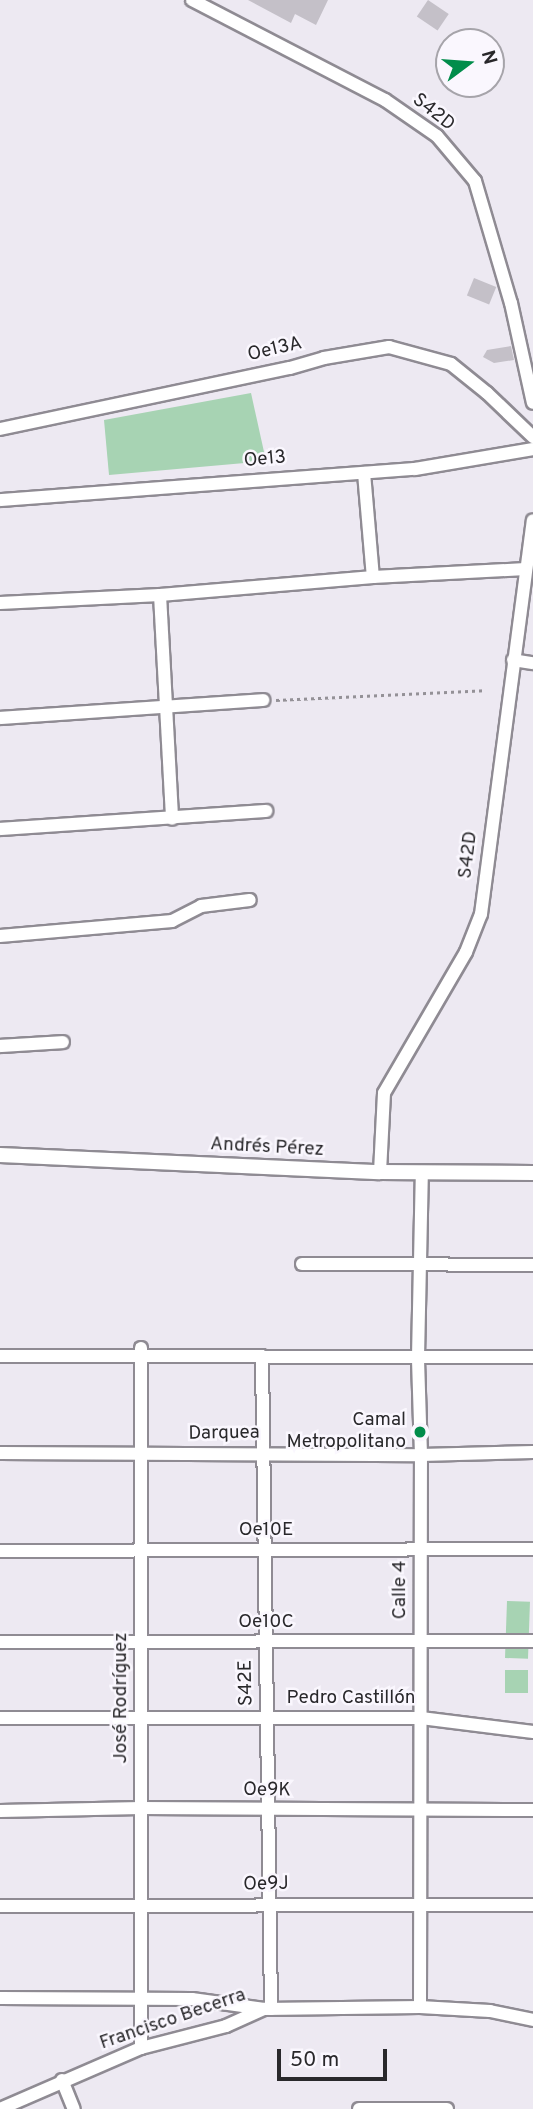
<!DOCTYPE html>
<html>
<head>
<meta charset="utf-8">
<style>
	body { margin:0 }
	#map { position:relative; width:533px; height:2109px; overflow:hidden; background:#ede9f2; font-family:Overpass,sans-serif }
	div>[style] { position:absolute }
	[style*='--x'] { left:calc(var(--x)*1px); top:calc(var(--y)*1px); width:calc(var(--w)*1px); rotate:calc(var(--a)*1deg) }
	.green>* { inset:0; background:#a7d3b3; transform-origin:0 0 }
	.building>* { inset:0; background:#c4c0c8; transform-origin:0 0 }
	.path>* { height:2.5px; margin-top:-1.25px; transform-origin:0; background:repeating-linear-gradient(90deg,#949197 0 3.5px,transparent 0 7px) }
	.roads { filter:drop-shadow(2px 0 #8f8b93) drop-shadow(-2px 0 #8f8b93) drop-shadow(0 2px #8f8b93) drop-shadow(0 -2px #8f8b93) }
	.minor>* { height:12px; margin:-6px; padding:0 6px; transform-origin:6px; border-radius:6px; background:#fff }
	.tertiary>* { height:14px; margin:-7px; padding:0 7px; transform-origin:7px; border-radius:7px; background:#fff }
	.dots>* { width:19px; height:19px; translate:-50% -50%; box-sizing:border-box; border:4px solid #faf7fe; border-radius:50% }
	span { translate:-50% -50%; white-space:nowrap; text-align:center; line-height:1.15; -webkit-text-stroke:5px #faf7fe; paint-order:stroke }
	.street-label { font-size:19px; color:#29282b }
	.poi-label { font-size:19px; color:#29282b }
	.right { translate:-100% -50%; text-align:right }
	.north { position:absolute; left:435px; top:28px; width:70px; height:70px; box-sizing:border-box; background:#faf7fe; border:2px solid #a6a4aa; border-radius:50%; rotate:74deg; font-size:19px; font-weight:700; line-height:28px; text-align:center; color:#29282b }
	.north::after { content:''; display:block; margin:auto; width:24px; height:32px; background:#018d4b; clip-path:polygon(50% 0,100% 100%,50% 72%,0 100%) }
	.scale { position:absolute; left:277px; top:2049px; width:110px; height:32px; box-sizing:border-box; border:4px solid #29282b; border-top:0; padding-left:9px; font-size:21px; line-height:24px; white-space:nowrap; color:#29282b; -webkit-text-stroke:5px #faf7fe; paint-order:stroke }
</style>
</head>
<body>
<div id="map">
	<div class="green">
		<div style="clip-path:polygon(251px 393px,266px 461px,109px 475px,104px 420px)"></div>
		<div style="left:507px;top:1601px;width:23px;height:57px;rotate:2deg"></div>
		<div style="left:505px;top:1670px;width:23px;height:23px"></div>
	</div>
	<div class="building">
		<div style="clip-path:polygon(248px 0,328px 0,316px 25px,295px 14px,291px 23px)"></div>
		<div style="left:428px;top:0;width:25px;height:20px;rotate:34deg"></div>
		<div style="left:474px;top:278px;width:24px;height:19px;rotate:22deg"></div>
		<div style="clip-path:polygon(511px 346px,514px 360px,494px 363px,483px 357px,487px 350px)"></div>
	</div>
	<div class="path">
		<div style="--x:276;--y:700;--w:209;--a:-2.7"></div>
	</div>
	<div class="roads">
		<div class="minor">
			<div style="--x:192;--y:0;--w:217;--a:27.4"></div>
			<div style="--x:385;--y:100;--w:63;--a:34.7"></div>
			<div style="--x:437;--y:136;--w:59;--a:49.8"></div>
			<div style="--x:475;--y:181;--w:127;--a:73.6"></div>
			<div style="--x:511;--y:303;--w:102;--a:77.6"></div>
			<div style="--x:0;--y:429;--w:296;--a:-11.9"></div>
			<div style="--x:290;--y:368;--w:35;--a:-16"></div>
			<div style="--x:324;--y:358;--w:66;--a:-9.6"></div>
			<div style="--x:389;--y:347;--w:64;--a:15.3"></div>
			<div style="--x:451;--y:364;--w:46;--a:38.9"></div>
			<div style="--x:487;--y:393;--w:64;--a:43.7"></div>
			<div style="--x:364;--y:473;--w:104;--a:85.1"></div>
			<div style="--x:0;--y:500;--w:416;--a:-4.3"></div>
			<div style="--x:415;--y:469;--w:120;--a:-9.6"></div>
			<div style="--x:160;--y:595;--w:224;--a:86.9"></div>
			<div style="--x:0;--y:603;--w:160;--a:-2.9"></div>
			<div style="--x:160;--y:595;--w:214;--a:-4.8"></div>
			<div style="--x:373;--y:577;--w:153;--a:-3"></div>
			<div style="--x:513;--y:660;--w:20;--a:9"></div>
			<div style="--x:0;--y:718;--w:264;--a:-3.9"></div>
			<div style="--x:0;--y:829;--w:267;--a:-3.9"></div>
			<div style="--x:0;--y:936;--w:173;--a:-5"></div>
			<div style="--x:172;--y:921;--w:33;--a:-27"></div>
			<div style="--x:201;--y:906;--w:49;--a:-7"></div>
			<div style="--x:0;--y:1046;--w:63;--a:-3.6"></div>
			<div style="--x:380;--y:1172;--w:79;--a:-87.1"></div>
			<div style="--x:384;--y:1093;--w:163;--a:-59.8"></div>
			<div style="--x:466;--y:952;--w:41;--a:-68.5"></div>
			<div style="--x:481;--y:914;--w:397;--a:-82.5"></div>
			<div style="--x:302;--y:1264;--w:231;--a:0.2"></div>
			<div style="--x:141;--y:1348;--w:700;--a:90"></div>
			<div style="--x:0;--y:1356;--w:533;--a:0.11"></div>
			<div style="--x:262;--y:1356;--w:653;--a:89.21"></div>
			<div style="--x:0;--y:1453;--w:421;--a:0.3"></div>
			<div style="--x:421;--y:1455;--w:112;--a:-1.5"></div>
			<div style="--x:0;--y:1551;--w:533;--a:-0.21"></div>
			<div style="--x:0;--y:1642;--w:533;--a:-0.11"></div>
			<div style="--x:0;--y:1718;--w:421;--a:0"></div>
			<div style="--x:421;--y:1718;--w:113;--a:7.1"></div>
			<div style="--x:0;--y:1811;--w:141;--a:-1.2"></div>
			<div style="--x:141;--y:1808;--w:392;--a:0.3"></div>
			<div style="--x:0;--y:1906;--w:533;--a:-0.11"></div>
			<div style="--x:0;--y:1998;--w:192;--a:0.3"></div>
			<div style="--x:192;--y:1999;--w:73;--a:7.9"></div>
			<div style="--x:420;--y:2007;--w:552;--a:-89.9"></div>
			<div style="--x:421;--y:1455;--w:98;--a:-91.8"></div>
			<div style="--x:418;--y:1357;--w:185;--a:-88.8"></div>
			<div style="--x:62;--y:2080;--w:31;--a:68"></div>
			<div style="--x:0;--y:2109;--w:154;--a:-23.4"></div>
			<div style="--x:141;--y:2048;--w:88;--a:-14.5"></div>
			<div style="--x:226;--y:2026;--w:42;--a:-24.1"></div>
			<div style="--x:264;--y:2009;--w:156;--a:-0.7"></div>
			<div style="--x:420;--y:2007;--w:70;--a:3.3"></div>
			<div style="--x:490;--y:2011;--w:44;--a:11.8"></div>
			<div style="--x:359;--y:2109;--w:88;--a:0"></div>
		</div>
		<div class="tertiary">
			<div style="--x:0;--y:1155;--w:380;--a:2.6"></div>
			<div style="--x:380;--y:1172;--w:153;--a:0.4"></div>
		</div>
	</div>
	<div class="dots">
		<div style="left:420px;top:1432px;background:#018d4b"></div>
	</div>
	<div class="street-label">
		<span style="left:433px;top:113px;rotate:38deg">S42D</span>
		<span style="left:275px;top:350px;rotate:-13deg">Oe13A</span>
		<span style="left:265px;top:460px;rotate:-5deg">Oe13</span>
		<span style="left:469px;top:855px;rotate:-83deg">S42D</span>
		<span style="left:267px;top:1148px;rotate:3deg">Andrés Pérez</span>
		<span style="left:224px;top:1434px;rotate:-1deg">Darquea</span>
		<span style="left:266px;top:1531px">Oe10E</span>
		<span style="left:401px;top:1590px;rotate:-90deg">Calle 4</span>
		<span style="left:266px;top:1623px">Oe10C</span>
		<span style="left:247px;top:1683px;rotate:-91deg">S42E</span>
		<span style="left:122px;top:1698px;rotate:-90deg">José Rodríguez</span>
		<span style="left:351px;top:1699px">Pedro Castillón</span>
		<span style="left:267px;top:1791px;rotate:1deg">Oe9K</span>
		<span style="left:266px;top:1885px;rotate:-1deg">Oe9J</span>
		<span style="left:173px;top:2020px;rotate:-19deg">Francisco Becerra</span>
	</div>
	<div class="poi-label">
		<span class="right" style="left:406px;top:1432px">Camal<br>Metropolitano</span>
	</div>
	<div class="north">N</div>
	<div class="scale">50 m</div>
</div>
</body>
</html>
